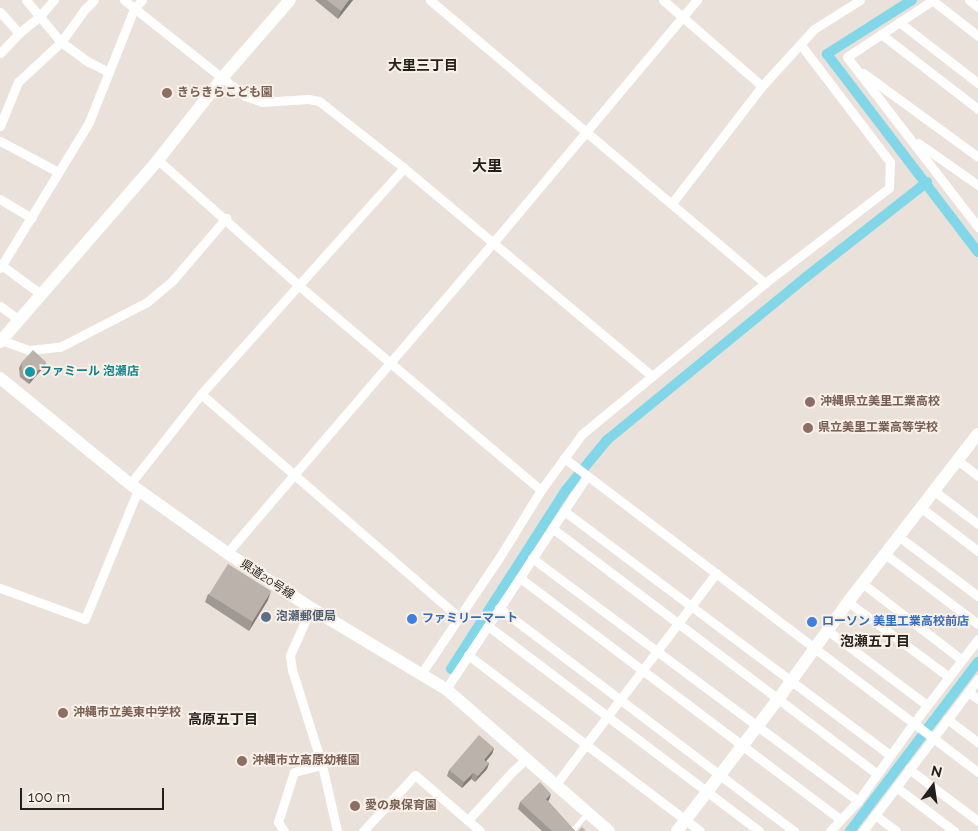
<!DOCTYPE html>
<html>
<head>
<meta charset="utf-8">
<style>
	body { margin:0 }
	#map { position:relative; width:978px; height:831px; overflow:hidden; background:#eae2da; font-family:Raleway,"Noto Sans JP",sans-serif }
	div>[style] { position:absolute }
	[style*='--x'] { left:calc(var(--x)*1px); top:calc(var(--y)*1px); width:calc(var(--w)*1px); rotate:calc(var(--a)*1deg) }
	.canal>* { height:10px; margin:-5px; padding:0 5px; transform-origin:5px; border-radius:5px; background:#81d6e7 }
	.lane>* { height:4.5px; margin:-2.25px; padding:0 2.25px; transform-origin:2.25px; border-radius:2.25px; background:#fff }
	.street>* { height:9px; margin:-4.5px; padding:0 4.5px; transform-origin:4.5px; border-radius:4.5px; background:#fff }
	.secondary>* { height:12px; margin:-6px; padding:0 6px; transform-origin:6px; border-radius:6px; background:#fff }
	.wall>* { inset:0; background:#a09993 }
	.shaded-wall>* { inset:0; background:#827d78 }
	.building>* { inset:0; background:#bab2ab; transform-origin:0 0 }
	.dots>* { width:14px; height:14px; translate:-50% -50%; box-sizing:border-box; border:2px solid #f8efe7; border-radius:50% }
	span { translate:-50% -50%; white-space:nowrap; text-align:center; line-height:1.15; -webkit-text-stroke:4px #f8efe7; paint-order:stroke }
	.education-label { font-size:12px; color:#785e54; font-weight:700 }
	.left { translate:0 -50%; text-align:left }
	.culture-label { font-size:12px; color:#0d838f; font-weight:700 }
	.street-label { font-size:12px; color:#221f1c }
	.service-label { font-size:12px; color:#4e5e75; font-weight:700 }
	.shop-label { font-size:12px; color:#366cbe; font-weight:700 }
	.neighbourhood-label { font-size:14px; color:#221f1c; font-weight:700 }
	.quarter-label { font-size:15px; color:#221f1c; font-weight:700 }
	.north { position:absolute; left:908px; top:761px; width:50px; height:50px; -webkit-text-stroke:4px #f8efe7; paint-order:stroke; rotate:14deg; font-size:14px; font-weight:700; line-height:20px; text-align:center; color:#221f1c }
	.north::after { content:''; display:block; margin:auto; width:18px; height:22px; background:#221f1c; clip-path:polygon(50% 0,100% 100%,50% 72%,0 100%) }
	.scale { position:absolute; left:20px; top:788px; width:144px; height:22px; box-sizing:border-box; border:2px solid #221f1c; border-top:0; padding-left:6px; font-size:15px; line-height:18px; white-space:nowrap; color:#221f1c; -webkit-text-stroke:4px #f8efe7; paint-order:stroke }
</style>
</head>
<body>
<div id="map">
	<div class="canal">
		<div style="--x:912;--y:0;--w:101;--a:147.6"></div>
		<div style="--x:827;--y:54;--w:249;--a:52.7"></div>
		<div style="--x:451;--y:669;--w:213;--a:-57.3"></div>
		<div style="--x:566;--y:490;--w:65;--a:-50.6"></div>
		<div style="--x:607;--y:440;--w:257;--a:-39.3"></div>
		<div style="--x:806;--y:277;--w:154;--a:-38.1"></div>
		<div style="--x:850;--y:831;--w:212;--a:-52.9"></div>
	</div>
	<div class="lane">
		<div style="--x:572;--y:831;--w:23;--a:-50"></div>
	</div>
	<div class="street">
		<div style="--x:26;--y:0;--w:55;--a:50.2"></div>
		<div style="--x:61;--y:42;--w:34;--a:36"></div>
		<div style="--x:89;--y:62;--w:22;--a:27"></div>
		<div style="--x:124;--y:0;--w:154;--a:38.4"></div>
		<div style="--x:245;--y:96;--w:18;--a:19"></div>
		<div style="--x:262;--y:102;--w:46;--a:-3.7"></div>
		<div style="--x:308;--y:99;--w:11;--a:10"></div>
		<div style="--x:319;--y:101;--w:108;--a:38.2"></div>
		<div style="--x:404;--y:168;--w:324;--a:40"></div>
		<div style="--x:430;--y:0;--w:439;--a:40.2"></div>
		<div style="--x:663;--y:0;--w:131;--a:41"></div>
		<div style="--x:932;--y:0;--w:58;--a:38"></div>
		<div style="--x:933;--y:0;--w:103;--a:146.5"></div>
		<div style="--x:847;--y:57;--w:215;--a:52.4"></div>
		<div style="--x:969;--y:0;--w:11;--a:38"></div>
		<div style="--x:0;--y:12;--w:28;--a:48"></div>
		<div style="--x:899;--y:22;--w:100;--a:37.7"></div>
		<div style="--x:881;--y:34;--w:123;--a:37.7"></div>
		<div style="--x:0;--y:53;--w:28;--a:-46"></div>
		<div style="--x:19;--y:33;--w:26;--a:-39"></div>
		<div style="--x:39;--y:17;--w:23;--a:-49"></div>
		<div style="--x:863;--y:73;--w:142;--a:36.1"></div>
		<div style="--x:0;--y:126;--w:48;--a:-67.8"></div>
		<div style="--x:18;--y:82;--w:59;--a:-42.9"></div>
		<div style="--x:61;--y:42;--w:39;--a:-54"></div>
		<div style="--x:84;--y:10;--w:14;--a:-45"></div>
		<div style="--x:0;--y:141;--w:66;--a:28.1"></div>
		<div style="--x:918;--y:143;--w:73;--a:35"></div>
		<div style="--x:158;--y:160;--w:186;--a:41.7"></div>
		<div style="--x:297;--y:284;--w:319;--a:40.2"></div>
		<div style="--x:0;--y:199;--w:37;--a:31"></div>
		<div style="--x:672;--y:203;--w:148;--a:-52.4"></div>
		<div style="--x:762;--y:86;--w:77;--a:-47.6"></div>
		<div style="--x:814;--y:29;--w:54;--a:-32.2"></div>
		<div style="--x:0;--y:264;--w:52;--a:36.4"></div>
		<div style="--x:0;--y:268;--w:171;--a:-58.6"></div>
		<div style="--x:89;--y:122;--w:122;--a:-68.3"></div>
		<div style="--x:134;--y:9;--w:12;--a:-48"></div>
		<div style="--x:0;--y:306;--w:24;--a:36"></div>
		<div style="--x:1;--y:340;--w:30;--a:20"></div>
		<div style="--x:29;--y:350;--w:31;--a:-6"></div>
		<div style="--x:60;--y:347;--w:98;--a:-27.3"></div>
		<div style="--x:147;--y:302;--w:34;--a:-40"></div>
		<div style="--x:173;--y:280;--w:82;--a:-49.5"></div>
		<div style="--x:201;--y:394;--w:342;--a:40.9"></div>
		<div style="--x:564;--y:458;--w:520;--a:37.18"></div>
		<div style="--x:957;--y:460;--w:26;--a:37"></div>
		<div style="--x:130;--y:484;--w:115;--a:-51.7"></div>
		<div style="--x:201;--y:394;--w:304;--a:-48.1"></div>
		<div style="--x:933;--y:490;--w:56;--a:37.1"></div>
		<div style="--x:920;--y:507;--w:73;--a:37.2"></div>
		<div style="--x:564;--y:511;--w:407;--a:36.8"></div>
		<div style="--x:552;--y:528;--w:408;--a:37.1"></div>
		<div style="--x:898;--y:536;--w:100;--a:36.9"></div>
		<div style="--x:227;--y:553;--w:407;--a:-49.4"></div>
		<div style="--x:492;--y:244;--w:319;--a:-50"></div>
		<div style="--x:885;--y:554;--w:116;--a:37"></div>
		<div style="--x:532;--y:558;--w:407;--a:36.7"></div>
		<div style="--x:520;--y:578;--w:399;--a:37"></div>
		<div style="--x:862;--y:583;--w:126;--a:37.6"></div>
		<div style="--x:0;--y:588;--w:90;--a:20"></div>
		<div style="--x:85;--y:619;--w:139;--a:-67.7"></div>
		<div style="--x:848;--y:602;--w:126;--a:36.6"></div>
		<div style="--x:499;--y:608;--w:370;--a:37.1"></div>
		<div style="--x:488;--y:626;--w:340;--a:37.1"></div>
		<div style="--x:827;--y:630;--w:125;--a:36.9"></div>
		<div style="--x:468;--y:655;--w:291;--a:37.2"></div>
		<div style="--x:421;--y:674;--w:140;--a:-56.1"></div>
		<div style="--x:499;--y:558;--w:80;--a:-58.3"></div>
		<div style="--x:541;--y:490;--w:69;--a:-53.8"></div>
		<div style="--x:582;--y:434;--w:237;--a:-39.5"></div>
		<div style="--x:765;--y:283;--w:156;--a:-37.5"></div>
		<div style="--x:889;--y:188;--w:26;--a:-88"></div>
		<div style="--x:890;--y:162;--w:148;--a:-127.3"></div>
		<div style="--x:446;--y:689;--w:255;--a:-56.5"></div>
		<div style="--x:968;--y:692;--w:12;--a:35"></div>
		<div style="--x:947;--y:719;--w:39;--a:37"></div>
		<div style="--x:322;--y:765;--w:68;--a:77.2"></div>
		<div style="--x:909;--y:769;--w:86;--a:37"></div>
		<div style="--x:556;--y:784;--w:265;--a:-52.8"></div>
		<div style="--x:896;--y:787;--w:73;--a:37.2"></div>
		<div style="--x:875;--y:815;--w:26;--a:37"></div>
		<div style="--x:468;--y:820;--w:65;--a:-47.5"></div>
		<div style="--x:512;--y:772;--w:19;--a:-43"></div>
		<div style="--x:284;--y:831;--w:11;--a:-124"></div>
		<div style="--x:278;--y:822;--w:52;--a:-72.3"></div>
		<div style="--x:294;--y:772;--w:29;--a:-14"></div>
		<div style="--x:322;--y:765;--w:100;--a:-107.5"></div>
		<div style="--x:292;--y:670;--w:15;--a:-98"></div>
		<div style="--x:290;--y:655;--w:51;--a:-65.9"></div>
		<div style="--x:363;--y:831;--w:76;--a:-47.1"></div>
		<div style="--x:415;--y:775;--w:86;--a:40.7"></div>
		<div style="--x:830;--y:831;--w:41;--a:-47"></div>
		<div style="--x:858;--y:801;--w:90;--a:-54.5"></div>
		<div style="--x:910;--y:728;--w:112;--a:-52.6"></div>
		<div style="--x:863;--y:831;--w:191;--a:-52.9"></div>
	</div>
	<div class="secondary">
		<div style="--x:0;--y:342;--w:241;--a:-49"></div>
		<div style="--x:158;--y:160;--w:105;--a:-51.9"></div>
		<div style="--x:223;--y:77;--w:102;--a:-49"></div>
		<div style="--x:0;--y:378;--w:168;--a:39.2"></div>
		<div style="--x:130;--y:484;--w:119;--a:35.4"></div>
		<div style="--x:227;--y:553;--w:100;--a:33.2"></div>
		<div style="--x:311;--y:608;--w:157;--a:31"></div>
		<div style="--x:446;--y:689;--w:216;--a:41.1"></div>
		<div style="--x:677;--y:831;--w:168;--a:-52.5"></div>
		<div style="--x:779;--y:698;--w:118;--a:-54.3"></div>
		<div style="--x:848;--y:602;--w:212;--a:-52.3"></div>
	</div>
	<div class="wall">
		<div style="clip-path:polygon(315px 0,353px 0,338px 19px)"></div>
		<div style="clip-path:polygon(22px 362px,46px 362px,43px 368px,29px 384px,20px 377px,19px 368px)"></div>
		<div style="clip-path:polygon(208px 594px,268px 600px,249px 631px,205px 602px)"></div>
		<div style="clip-path:polygon(494px 748px,492px 754px,486px 761px,489px 763px,487px 769px,475px 782px,471px 779px,462px 788px,447px 776px,449px 770px)"></div>
		<div style="clip-path:polygon(551px 794px,548px 801px,575px 831px,542px 831px,518px 809px,520px 802px)"></div>
	</div>
	<div class="shaded-wall">
		<div style="clip-path:polygon(349px 0,353px 0,338px 19px,341px 11px)"></div>
		<div style="clip-path:polygon(46px 362px,43px 368px,29px 384px,31px 378px)"></div>
		<div style="clip-path:polygon(271px 591px,268px 600px,249px 631px,252px 623px)"></div>
		<div style="clip-path:polygon(494px 748px,492px 754px,482px 766px,484px 760px)"></div>
		<div style="clip-path:polygon(489px 763px,487px 769px,475px 782px,478px 776px)"></div>
		<div style="clip-path:polygon(473px 773px,471px 779px,462px 788px,464px 782px)"></div>
		<div style="clip-path:polygon(551px 794px,549px 800px,544px 805px,546px 799px)"></div>
	</div>
	<div class="building">
		<div style="clip-path:polygon(327px 0,349px 0,341px 11px)"></div>
		<div style="clip-path:polygon(33px 350px,46px 362px,31px 378px,22px 370px,22px 362px)"></div>
		<div style="left:228px;top:564px;width:51px;height:36px;rotate:32deg"></div>
		<div style="clip-path:polygon(479px 735px,494px 748px,484px 760px,489px 763px,478px 776px,473px 773px,464px 782px,449px 770px)"></div>
		<div style="clip-path:polygon(540px 782px,551px 794px,546px 799px,575px 831px,552px 831px,520px 802px)"></div>
		<div style="clip-path:polygon(582px 827px,586px 831px,578px 831px)"></div>
	</div>
	<div class="dots">
		<div style="left:167px;top:93px;background:#8d6e63"></div>
		<div style="left:30px;top:372px;background:#0f9aa8"></div>
		<div style="left:810px;top:402px;background:#8d6e63"></div>
		<div style="left:808px;top:428px;background:#8d6e63"></div>
		<div style="left:266px;top:617px;background:#5c6f8a"></div>
		<div style="left:412px;top:619px;background:#3f7fe0"></div>
		<div style="left:812px;top:622px;background:#3f7fe0"></div>
		<div style="left:63px;top:713px;background:#8d6e63"></div>
		<div style="left:242px;top:761px;background:#8d6e63"></div>
		<div style="left:355px;top:806px;background:#8d6e63"></div>
	</div>
	<div class="education-label">
		<span class="left" style="left:177px;top:93px">きらきらこども園</span>
		<span class="left" style="left:820px;top:402px">沖縄県立美里工業高校</span>
		<span class="left" style="left:818px;top:428px">県立美里工業高等学校</span>
		<span class="left" style="left:73px;top:713px">沖縄市立美東中学校</span>
		<span class="left" style="left:252px;top:761px">沖縄市立高原幼稚園</span>
		<span class="left" style="left:365px;top:806px">愛の泉保育園</span>
	</div>
	<div class="culture-label">
		<span class="left" style="left:40px;top:372px">ファミール 泡瀬店</span>
	</div>
	<div class="street-label">
		<span style="left:267px;top:580px;rotate:33deg">県道20号線</span>
	</div>
	<div class="service-label">
		<span class="left" style="left:276px;top:617px">泡瀬郵便局</span>
	</div>
	<div class="shop-label">
		<span class="left" style="left:422px;top:619px">ファミリーマート</span>
		<span class="left" style="left:822px;top:622px">ローソン 美里工業高校前店</span>
	</div>
	<div class="neighbourhood-label">
		<span style="left:423px;top:65px">大里三丁目</span>
		<span style="left:875px;top:641px">泡瀬五丁目</span>
		<span style="left:223px;top:719px">高原五丁目</span>
	</div>
	<div class="quarter-label">
		<span style="left:487px;top:167px">大里</span>
	</div>
	<div class="north">N</div>
	<div class="scale">100 m</div>
</div>
</body>
</html>
